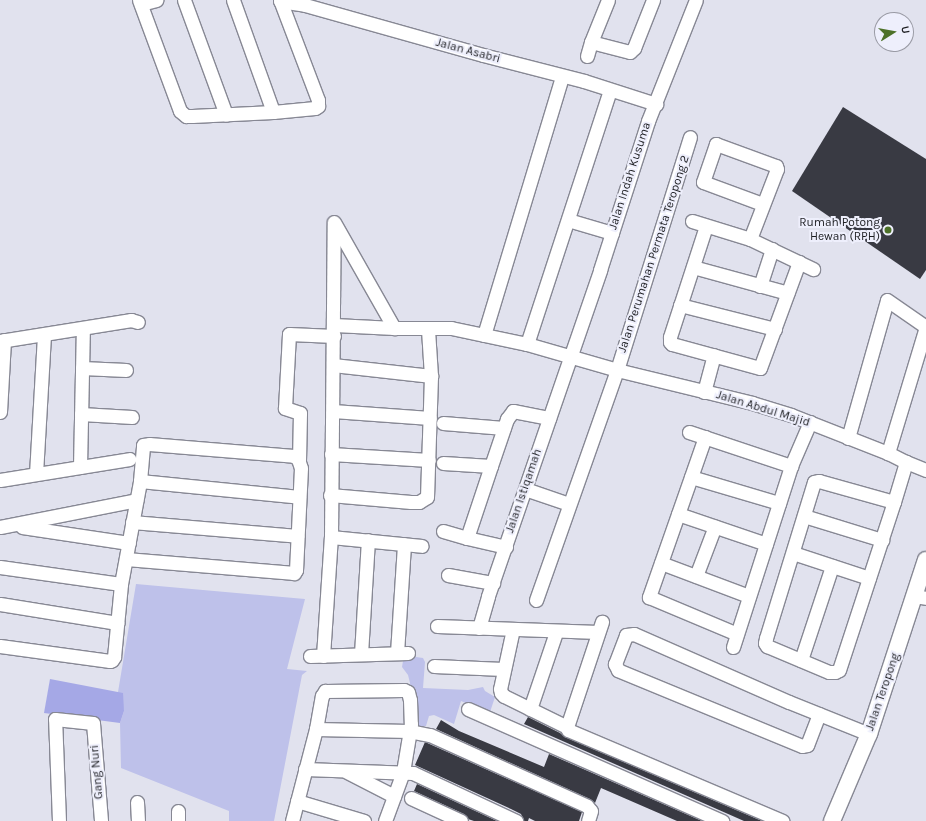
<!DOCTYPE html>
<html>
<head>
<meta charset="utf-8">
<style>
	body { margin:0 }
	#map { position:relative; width:926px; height:821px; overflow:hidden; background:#e1e2ee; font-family:Karla,sans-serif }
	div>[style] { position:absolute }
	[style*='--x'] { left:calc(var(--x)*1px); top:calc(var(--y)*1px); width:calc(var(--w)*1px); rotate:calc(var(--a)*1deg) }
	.green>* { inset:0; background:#bec1ea }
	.forest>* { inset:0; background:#a5a8e6 }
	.building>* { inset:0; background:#393a43 }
	.roads { filter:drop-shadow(1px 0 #878894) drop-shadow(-1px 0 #878894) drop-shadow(0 1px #878894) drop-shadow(0 -1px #878894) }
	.minor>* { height:13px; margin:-6.5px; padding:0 6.5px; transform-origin:6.5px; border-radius:6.5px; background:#fff }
	.major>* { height:16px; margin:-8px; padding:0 8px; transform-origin:8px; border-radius:8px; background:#fff }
	.dots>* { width:11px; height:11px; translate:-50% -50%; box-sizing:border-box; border:2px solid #eeeffc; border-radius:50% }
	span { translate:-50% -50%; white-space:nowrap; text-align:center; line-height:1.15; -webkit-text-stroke:4px #eeeffc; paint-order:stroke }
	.street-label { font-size:12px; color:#1d1e22 }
	.poi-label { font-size:12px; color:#1d1e22 }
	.right { translate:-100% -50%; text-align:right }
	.north { position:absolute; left:874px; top:12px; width:40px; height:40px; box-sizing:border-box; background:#eeeffc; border:1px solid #9a9ba5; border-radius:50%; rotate:79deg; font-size:11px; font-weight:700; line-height:16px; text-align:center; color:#1d1e22 }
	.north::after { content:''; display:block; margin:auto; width:14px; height:18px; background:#4d7129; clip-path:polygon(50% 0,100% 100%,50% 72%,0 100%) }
</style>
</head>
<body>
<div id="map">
	<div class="green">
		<div style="clip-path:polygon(136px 584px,305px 599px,287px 669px,307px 671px,302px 675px,274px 821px,229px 821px,229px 811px,121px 768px,120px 723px,124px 711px,118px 692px)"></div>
		<div style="clip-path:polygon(416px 657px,423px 658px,425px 662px,423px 688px,468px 690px,483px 687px,485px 691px,495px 697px,490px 712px,488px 713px,461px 701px,454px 724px,434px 715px,429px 716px,426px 726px,413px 727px,410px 683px,408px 675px,402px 667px,403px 661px)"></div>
	</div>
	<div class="forest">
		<div style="clip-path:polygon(50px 679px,123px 693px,124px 711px,120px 723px,44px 713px)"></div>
	</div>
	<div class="building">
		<div style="clip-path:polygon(843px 107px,926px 159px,926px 270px,920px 279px,792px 191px)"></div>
		<div style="clip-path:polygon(528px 717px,560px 733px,565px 737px,762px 821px,744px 821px,524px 724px)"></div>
		<div style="clip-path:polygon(441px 720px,459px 731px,544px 767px,549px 754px,702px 821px,677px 821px,601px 788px,595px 803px,590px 799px,436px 729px)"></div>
		<div style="clip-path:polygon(425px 742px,582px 812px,579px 821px,535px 821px,529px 818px,528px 821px,524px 821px,521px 814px,511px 809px,415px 765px)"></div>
		<div style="clip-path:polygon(417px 784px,497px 821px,474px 821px,468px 819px,464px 814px,414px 791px)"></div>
	</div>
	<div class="roads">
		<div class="minor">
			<div style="--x:139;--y:0;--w:118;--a:69.7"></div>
			<div style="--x:180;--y:111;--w:8;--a:40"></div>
			<div style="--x:186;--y:116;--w:6;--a:0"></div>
			<div style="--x:192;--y:116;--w:81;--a:-2.8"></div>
			<div style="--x:273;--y:112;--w:42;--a:-5.4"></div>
			<div style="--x:315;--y:108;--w:4;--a:-34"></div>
			<div style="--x:318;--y:106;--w:6;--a:-90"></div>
			<div style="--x:318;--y:100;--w:107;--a:-110.8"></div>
			<div style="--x:184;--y:0;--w:122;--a:69.9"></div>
			<div style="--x:233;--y:0;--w:119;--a:70.3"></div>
			<div style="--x:608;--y:0;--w:45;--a:112"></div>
			<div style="--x:591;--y:42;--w:40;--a:14.4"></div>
			<div style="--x:630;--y:52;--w:6;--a:-45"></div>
			<div style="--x:634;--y:48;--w:52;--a:-68.4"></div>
			<div style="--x:280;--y:1;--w:25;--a:9"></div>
			<div style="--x:305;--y:5;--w:185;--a:15.7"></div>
			<div style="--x:483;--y:55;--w:104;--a:14.4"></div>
			<div style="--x:584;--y:81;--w:76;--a:17.7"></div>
			<div style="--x:141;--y:4;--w:16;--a:-15"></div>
			<div style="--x:587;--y:56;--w:15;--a:-74"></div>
			<div style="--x:568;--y:220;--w:46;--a:16.5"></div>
			<div style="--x:692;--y:221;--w:61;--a:17.2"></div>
			<div style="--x:750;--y:239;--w:70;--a:25.5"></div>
			<div style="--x:335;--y:224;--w:120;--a:60.4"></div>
			<div style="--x:706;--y:226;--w:117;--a:108"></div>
			<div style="--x:670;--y:337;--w:5;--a:90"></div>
			<div style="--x:670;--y:342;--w:3;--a:45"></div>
			<div style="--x:672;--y:344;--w:91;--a:15.3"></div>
			<div style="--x:760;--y:368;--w:113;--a:-69.8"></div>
			<div style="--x:750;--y:239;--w:75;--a:-68.9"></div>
			<div style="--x:777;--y:169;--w:3;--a:-108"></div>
			<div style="--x:776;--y:166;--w:64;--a:-159.9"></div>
			<div style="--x:716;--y:144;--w:40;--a:108.9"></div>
			<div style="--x:703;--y:182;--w:63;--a:20.4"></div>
			<div style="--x:693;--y:267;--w:98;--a:15.3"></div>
			<div style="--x:760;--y:286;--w:39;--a:-72"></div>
			<div style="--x:680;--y:305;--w:98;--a:14.2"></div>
			<div style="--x:334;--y:325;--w:60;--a:2.9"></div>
			<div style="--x:394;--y:328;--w:57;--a:0"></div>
			<div style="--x:451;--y:328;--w:78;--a:11.9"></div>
			<div style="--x:527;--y:344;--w:94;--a:16.1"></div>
			<div style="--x:617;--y:370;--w:139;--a:13.7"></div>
			<div style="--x:752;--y:403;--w:41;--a:17.1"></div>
			<div style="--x:791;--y:415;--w:104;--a:21.4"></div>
			<div style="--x:888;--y:453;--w:20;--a:27"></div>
			<div style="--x:906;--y:462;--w:22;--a:22"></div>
			<div style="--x:484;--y:335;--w:270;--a:-73.2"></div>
			<div style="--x:0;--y:341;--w:133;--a:-9.1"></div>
			<div style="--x:131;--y:320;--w:7;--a:16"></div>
			<div style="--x:527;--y:344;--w:267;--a:-71.9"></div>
			<div style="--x:333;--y:365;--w:99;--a:6.4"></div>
			<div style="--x:82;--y:368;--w:44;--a:2.6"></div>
			<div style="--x:704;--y:392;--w:38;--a:-75"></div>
			<div style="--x:333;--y:411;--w:97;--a:4.1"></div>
			<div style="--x:0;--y:412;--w:72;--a:-86.8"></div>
			<div style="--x:81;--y:414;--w:51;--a:3.4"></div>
			<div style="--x:443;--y:423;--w:61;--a:4.7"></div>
			<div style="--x:689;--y:432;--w:108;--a:18.4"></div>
			<div style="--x:705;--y:437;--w:170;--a:109.3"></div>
			<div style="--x:649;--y:597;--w:95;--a:22.8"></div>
			<div style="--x:848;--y:438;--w:143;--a:-74.2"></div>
			<div style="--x:887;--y:300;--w:47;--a:34.7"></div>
			<div style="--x:926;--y:327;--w:132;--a:106.8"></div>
			<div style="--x:331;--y:454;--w:98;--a:3.5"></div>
			<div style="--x:299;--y:461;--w:48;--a:-88.8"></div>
			<div style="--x:300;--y:413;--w:16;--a:-162"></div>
			<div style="--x:285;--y:408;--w:74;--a:-86.9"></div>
			<div style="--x:289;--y:334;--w:45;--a:2.5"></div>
			<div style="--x:443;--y:463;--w:48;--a:3.6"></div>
			<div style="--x:80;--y:467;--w:139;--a:-88.8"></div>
			<div style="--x:36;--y:474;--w:140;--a:-86.7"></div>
			<div style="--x:691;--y:477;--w:92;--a:16.5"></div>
			<div style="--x:0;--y:480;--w:131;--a:-9.2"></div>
			<div style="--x:140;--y:481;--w:160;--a:5.7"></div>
			<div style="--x:525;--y:489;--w:46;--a:18.8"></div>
			<div style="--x:330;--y:495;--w:81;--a:4.9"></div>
			<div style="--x:411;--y:502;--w:8;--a:0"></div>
			<div style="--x:419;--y:502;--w:9;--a:-32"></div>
			<div style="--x:427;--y:497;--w:121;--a:-88.1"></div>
			<div style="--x:431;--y:376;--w:47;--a:-93.7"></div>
			<div style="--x:894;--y:502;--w:78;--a:-164.4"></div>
			<div style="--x:819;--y:481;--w:5;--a:169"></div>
			<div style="--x:814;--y:482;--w:163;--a:107.1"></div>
			<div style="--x:766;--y:638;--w:5;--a:101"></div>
			<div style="--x:765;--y:643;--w:4;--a:56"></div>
			<div style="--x:767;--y:646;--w:67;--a:22.8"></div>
			<div style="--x:829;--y:672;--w:6;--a:0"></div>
			<div style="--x:835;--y:672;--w:4;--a:-27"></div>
			<div style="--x:839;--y:670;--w:177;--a:-71.9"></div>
			<div style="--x:894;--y:502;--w:42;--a:-73.3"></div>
			<div style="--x:678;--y:514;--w:93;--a:18.8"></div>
			<div style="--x:804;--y:516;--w:82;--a:17.1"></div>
			<div style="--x:132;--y:522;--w:166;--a:4.8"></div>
			<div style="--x:0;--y:527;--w:139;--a:-11.2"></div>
			<div style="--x:22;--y:527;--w:108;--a:8.5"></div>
			<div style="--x:443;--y:531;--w:25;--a:16"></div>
			<div style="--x:331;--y:537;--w:91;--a:5.6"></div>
			<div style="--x:506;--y:547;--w:40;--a:-167"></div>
			<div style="--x:467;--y:538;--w:76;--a:-71.6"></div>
			<div style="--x:491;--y:466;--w:50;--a:-71.2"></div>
			<div style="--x:507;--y:419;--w:10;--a:-53"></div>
			<div style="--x:513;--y:411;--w:37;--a:11"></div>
			<div style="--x:793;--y:553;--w:80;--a:18.2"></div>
			<div style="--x:661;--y:563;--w:94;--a:20.6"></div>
			<div style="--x:0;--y:567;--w:122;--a:8"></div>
			<div style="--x:448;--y:575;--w:46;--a:10.1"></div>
			<div style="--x:696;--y:576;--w:53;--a:-69.2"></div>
			<div style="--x:915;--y:596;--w:11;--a:10"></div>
			<div style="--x:536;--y:600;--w:244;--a:-70.6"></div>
			<div style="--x:617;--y:370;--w:244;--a:-72.6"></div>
			<div style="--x:0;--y:604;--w:119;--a:9.2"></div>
			<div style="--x:437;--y:626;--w:161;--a:2.1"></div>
			<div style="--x:479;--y:628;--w:33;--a:-74"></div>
			<div style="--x:488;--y:596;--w:345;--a:-71"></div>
			<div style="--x:600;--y:270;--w:157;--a:-72.1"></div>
			<div style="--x:648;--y:121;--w:130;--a:-68.4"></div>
			<div style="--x:513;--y:629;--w:61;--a:102.2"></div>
			<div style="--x:500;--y:689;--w:4;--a:76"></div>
			<div style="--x:501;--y:693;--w:4;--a:45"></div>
			<div style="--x:504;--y:696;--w:70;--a:26.2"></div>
			<div style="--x:567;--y:727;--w:3;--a:72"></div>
			<div style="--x:568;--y:730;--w:233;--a:23"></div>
			<div style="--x:0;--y:646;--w:111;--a:7.8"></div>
			<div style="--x:110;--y:661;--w:2;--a:-27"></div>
			<div style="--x:112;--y:660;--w:4;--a:-56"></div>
			<div style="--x:114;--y:657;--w:73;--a:-84.5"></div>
			<div style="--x:121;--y:584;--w:105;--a:-79.5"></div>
			<div style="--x:140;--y:481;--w:36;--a:-85"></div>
			<div style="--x:143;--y:445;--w:6;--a:-9"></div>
			<div style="--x:149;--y:444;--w:145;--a:4.7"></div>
			<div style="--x:294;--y:456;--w:5;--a:37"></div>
			<div style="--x:298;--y:459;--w:9;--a:72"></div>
			<div style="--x:301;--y:468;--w:102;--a:92.8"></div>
			<div style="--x:296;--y:570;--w:4;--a:124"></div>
			<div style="--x:294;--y:573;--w:168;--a:-175.2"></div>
			<div style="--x:733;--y:647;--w:190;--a:-72.2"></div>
			<div style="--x:791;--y:466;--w:48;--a:-66.6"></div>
			<div style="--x:397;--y:653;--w:109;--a:-86.3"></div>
			<div style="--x:361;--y:654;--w:114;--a:-86.5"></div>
			<div style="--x:310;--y:656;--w:98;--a:-1.8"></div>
			<div style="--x:323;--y:656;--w:119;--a:-86.2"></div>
			<div style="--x:331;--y:537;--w:315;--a:-89.5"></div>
			<div style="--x:801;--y:660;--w:99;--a:-71.7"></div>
			<div style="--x:434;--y:666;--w:69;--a:2.5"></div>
			<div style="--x:468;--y:709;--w:278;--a:23.8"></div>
			<div style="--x:530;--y:709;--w:81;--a:-71.3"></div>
			<div style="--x:819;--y:714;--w:33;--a:111"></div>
			<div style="--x:807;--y:745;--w:5;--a:169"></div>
			<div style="--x:802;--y:746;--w:199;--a:-157.6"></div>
			<div style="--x:618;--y:670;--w:7;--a:-117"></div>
			<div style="--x:615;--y:664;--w:31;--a:-69"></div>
			<div style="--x:626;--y:635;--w:8;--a:-7"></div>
			<div style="--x:634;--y:634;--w:169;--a:23.7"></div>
			<div style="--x:789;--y:702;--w:86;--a:21.8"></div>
			<div style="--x:567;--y:727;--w:111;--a:-71.6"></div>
			<div style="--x:316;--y:729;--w:93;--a:1.2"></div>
			<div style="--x:409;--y:731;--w:21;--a:11"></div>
			<div style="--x:430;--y:735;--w:172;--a:24.3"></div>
			<div style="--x:587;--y:806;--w:6;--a:51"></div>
			<div style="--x:591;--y:811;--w:10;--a:107"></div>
			<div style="--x:305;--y:769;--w:108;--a:2.1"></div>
			<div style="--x:413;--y:773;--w:114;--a:25"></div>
			<div style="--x:347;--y:772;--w:53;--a:27.1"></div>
			<div style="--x:411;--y:798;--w:55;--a:24.7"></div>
			<div style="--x:297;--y:801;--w:70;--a:16.6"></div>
			<div style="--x:137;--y:802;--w:19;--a:87"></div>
			<div style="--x:178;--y:811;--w:10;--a:90"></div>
			<div style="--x:59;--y:821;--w:102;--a:-92.2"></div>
			<div style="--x:55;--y:719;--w:38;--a:6"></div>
			<div style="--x:93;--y:723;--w:98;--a:85.3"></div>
			<div style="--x:292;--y:821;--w:95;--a:-75.4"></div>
			<div style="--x:316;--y:729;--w:34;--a:-80"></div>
			<div style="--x:322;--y:696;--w:6;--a:-59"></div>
			<div style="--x:325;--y:691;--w:79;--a:-0.7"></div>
			<div style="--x:404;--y:690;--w:4;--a:27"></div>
			<div style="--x:408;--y:692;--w:8;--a:76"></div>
			<div style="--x:410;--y:700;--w:24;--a:88"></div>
			<div style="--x:411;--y:724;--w:49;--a:99.5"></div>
			<div style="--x:403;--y:772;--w:52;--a:110.2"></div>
		</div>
		<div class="major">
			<div style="--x:832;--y:821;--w:95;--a:-67"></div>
			<div style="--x:869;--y:734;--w:183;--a:-71.9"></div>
		</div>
	</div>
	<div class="dots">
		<div style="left:888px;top:230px;background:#4d7129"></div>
	</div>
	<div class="street-label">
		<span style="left:468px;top:51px;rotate:15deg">Jalan Asabri</span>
		<span style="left:630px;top:176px;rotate:-72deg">Jalan Indah Kusuma</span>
		<span style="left:654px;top:254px;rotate:-72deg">Jalan Perumahan Permata Teropong 2</span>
		<span style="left:763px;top:409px;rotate:17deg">Jalan Abdul Majid</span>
		<span style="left:524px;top:491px;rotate:-71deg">Jalan Istiqamah</span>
		<span style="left:883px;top:692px;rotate:-71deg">Jalan Teropong</span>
		<span style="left:97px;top:772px;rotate:-95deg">Gang Nuri</span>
	</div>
	<div class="poi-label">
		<span class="right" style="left:880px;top:230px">Rumah Potong<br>Hewan (RPH)</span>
	</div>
	<div class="north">U</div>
</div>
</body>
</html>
